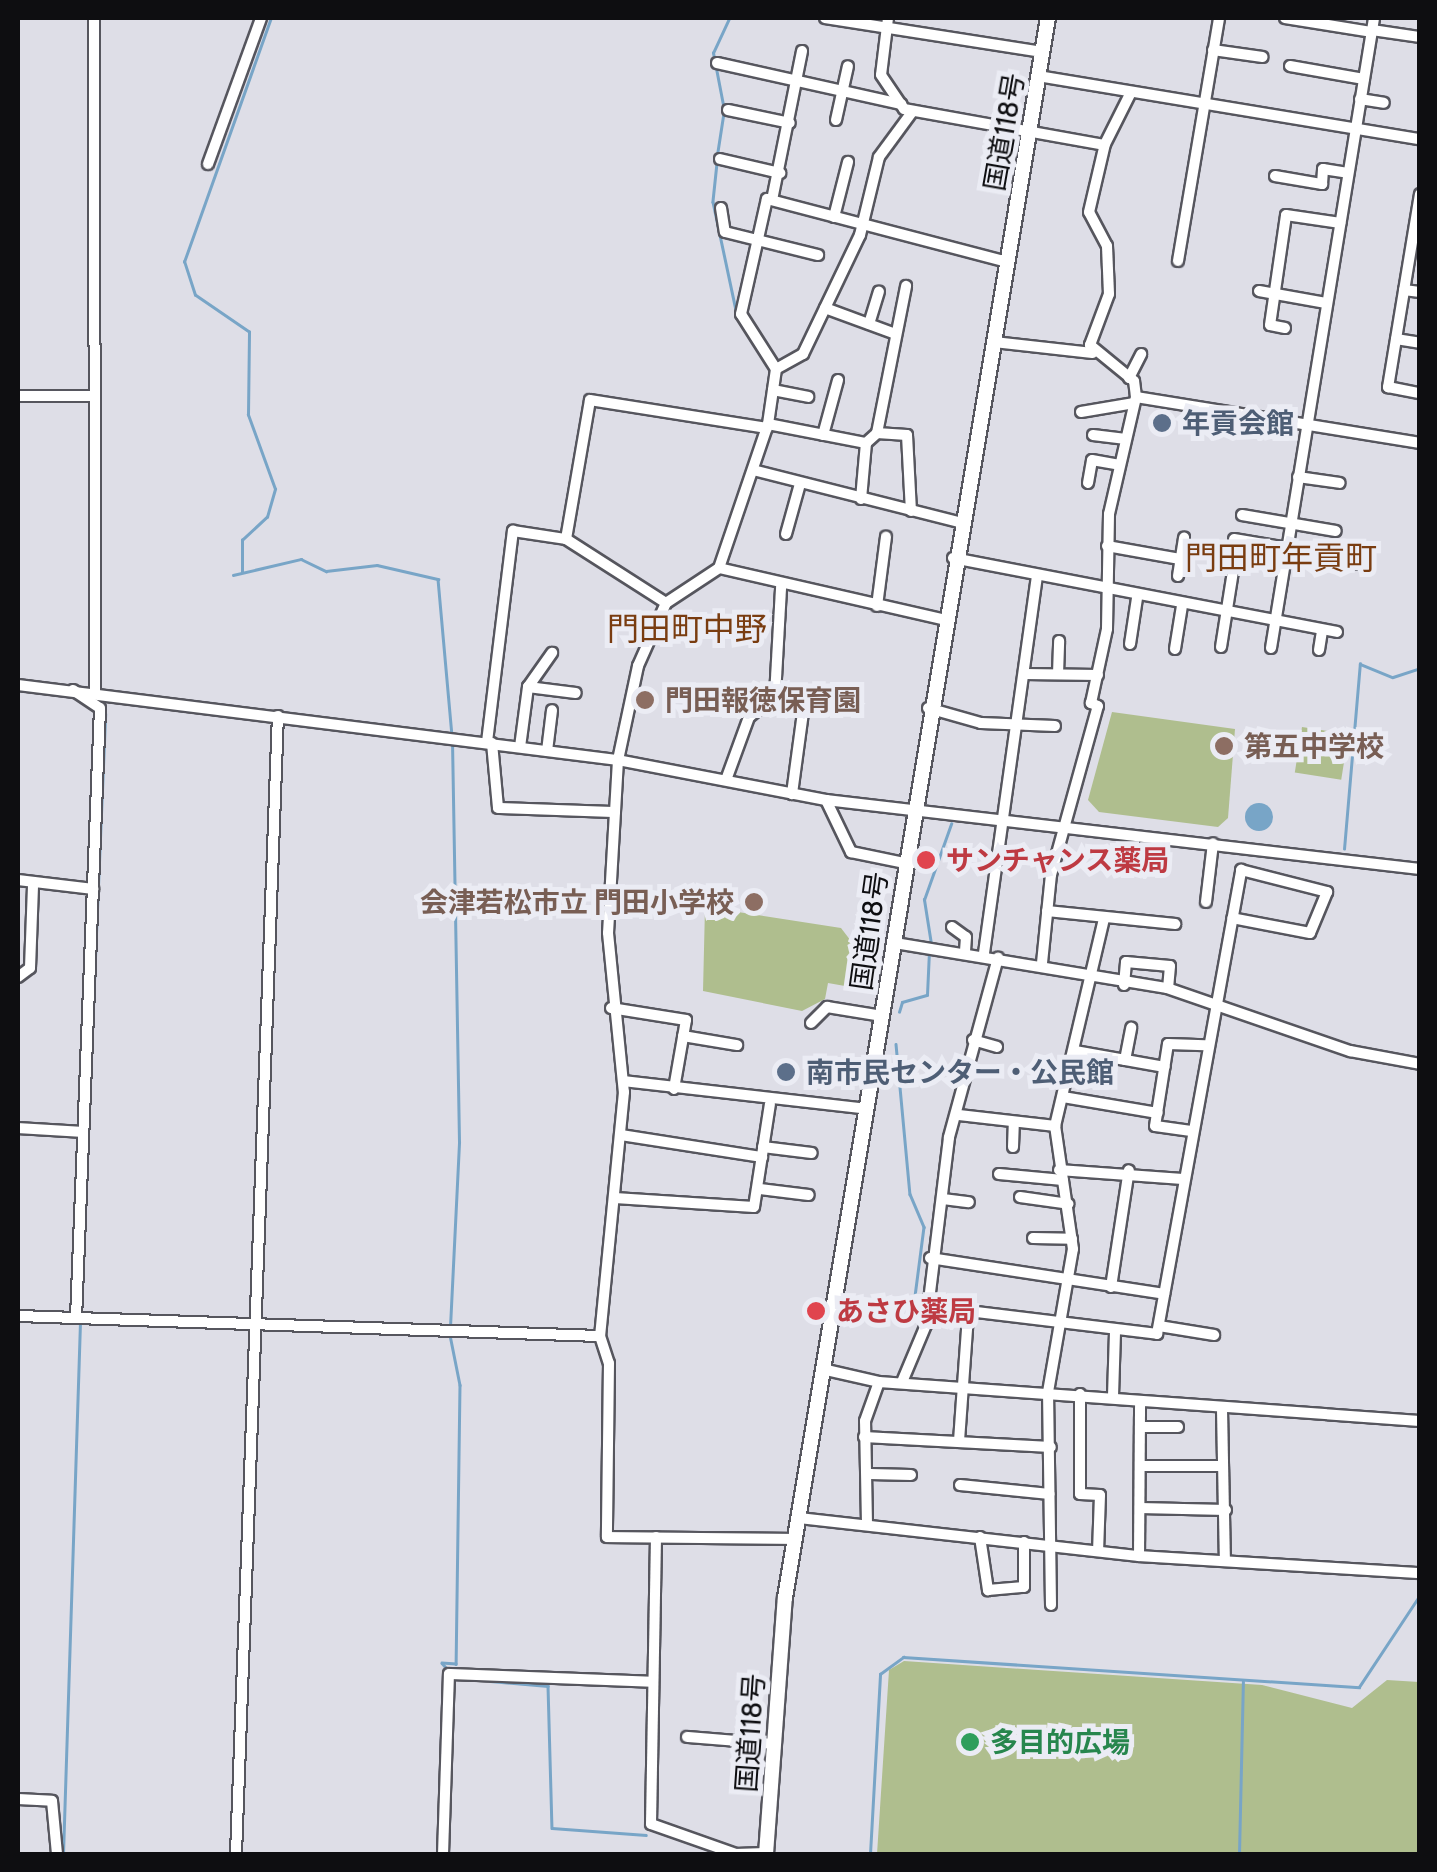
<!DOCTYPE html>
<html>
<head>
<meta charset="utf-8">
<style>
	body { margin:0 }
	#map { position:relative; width:1437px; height:1872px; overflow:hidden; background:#dedee7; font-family:Cabin,"Noto Sans JP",sans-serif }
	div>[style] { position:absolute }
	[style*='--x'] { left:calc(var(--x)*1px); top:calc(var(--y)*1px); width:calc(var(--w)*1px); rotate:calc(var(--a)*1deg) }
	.green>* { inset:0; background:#afbe8e; transform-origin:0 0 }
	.water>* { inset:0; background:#78a5c7 }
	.round { border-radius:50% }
	.stream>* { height:2.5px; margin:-1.25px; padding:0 1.25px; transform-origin:1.25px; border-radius:1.25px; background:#78a5c7 }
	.roads { filter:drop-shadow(2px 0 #56565e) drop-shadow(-2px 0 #56565e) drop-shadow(0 2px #56565e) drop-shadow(0 -2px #56565e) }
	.minor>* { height:10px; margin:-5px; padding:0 5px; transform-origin:5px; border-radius:5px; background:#fff }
	.highway>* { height:14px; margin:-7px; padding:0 7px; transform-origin:7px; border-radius:7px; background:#fff }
	.dots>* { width:28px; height:28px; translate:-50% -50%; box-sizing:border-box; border:5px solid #ebecf4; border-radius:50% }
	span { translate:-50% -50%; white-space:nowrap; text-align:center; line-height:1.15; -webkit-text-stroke:10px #ebecf4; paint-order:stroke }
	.street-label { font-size:28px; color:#0e0e11 }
	.service-label { font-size:28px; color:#4e5e75; font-weight:700 }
	.left { translate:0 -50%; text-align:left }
	.education-label { font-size:28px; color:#785e54; font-weight:700 }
	.right { translate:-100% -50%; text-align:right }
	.health-label { font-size:28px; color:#be3a42; font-weight:700 }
	.leisure-label { font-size:28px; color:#27864d; font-weight:700 }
	.quarter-label { font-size:32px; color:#793c10 }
	.frame { position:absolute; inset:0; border:20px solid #0e0e11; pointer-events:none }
</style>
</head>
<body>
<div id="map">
	<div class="green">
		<div style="clip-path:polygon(1112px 712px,1235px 729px,1228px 818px,1218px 827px,1099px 812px,1088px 800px)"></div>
		<div style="left:1302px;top:727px;width:47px;height:46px;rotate:9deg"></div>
		<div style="clip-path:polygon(705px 907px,841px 928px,867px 962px,862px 989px,828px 983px,825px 999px,802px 1011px,703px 991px)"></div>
		<div style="clip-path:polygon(904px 1661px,1262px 1685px,1352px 1708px,1387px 1680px,1419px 1682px,1419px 1854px,877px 1854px,889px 1670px)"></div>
	</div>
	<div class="water">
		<div class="round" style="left:1245px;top:803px;width:28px;height:28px"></div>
	</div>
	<div class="stream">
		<div style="--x:717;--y:155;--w:46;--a:-81.2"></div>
		<div style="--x:724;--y:110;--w:58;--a:-100.9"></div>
		<div style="--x:713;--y:53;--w:38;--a:-65"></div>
		<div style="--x:717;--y:163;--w:39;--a:96"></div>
		<div style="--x:713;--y:202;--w:110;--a:78"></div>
		<div style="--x:242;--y:572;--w:32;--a:-90"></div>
		<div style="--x:242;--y:540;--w:34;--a:-43"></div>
		<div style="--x:267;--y:517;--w:29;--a:-74"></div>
		<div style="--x:275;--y:489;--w:79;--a:-110"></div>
		<div style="--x:248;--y:415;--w:83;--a:-89.3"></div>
		<div style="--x:249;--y:332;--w:65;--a:-145.6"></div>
		<div style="--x:195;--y:295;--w:35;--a:-108"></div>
		<div style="--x:184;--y:262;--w:259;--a:-70.4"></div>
		<div style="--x:233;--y:575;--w:70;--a:-13.2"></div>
		<div style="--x:301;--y:559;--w:28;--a:26"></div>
		<div style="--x:326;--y:571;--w:51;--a:-6.7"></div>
		<div style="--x:377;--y:565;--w:63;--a:12.9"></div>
		<div style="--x:438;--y:579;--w:159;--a:84.9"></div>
		<div style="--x:1344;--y:849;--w:186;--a:-85.1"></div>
		<div style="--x:1360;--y:664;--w:35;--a:22"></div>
		<div style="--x:1393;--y:677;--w:28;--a:-18"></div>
		<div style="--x:931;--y:944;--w:45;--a:-99"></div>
		<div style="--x:924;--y:900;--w:81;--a:-70.4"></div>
		<div style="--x:899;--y:1012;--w:10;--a:-73"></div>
		<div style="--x:902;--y:1002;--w:26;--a:-16"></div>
		<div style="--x:927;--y:995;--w:44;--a:-87.4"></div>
		<div style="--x:92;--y:1029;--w:315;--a:-87.6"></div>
		<div style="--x:896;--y:1044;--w:151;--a:84.7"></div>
		<div style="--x:910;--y:1194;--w:36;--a:67"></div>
		<div style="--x:924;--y:1227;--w:78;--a:97.4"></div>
		<div style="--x:450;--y:1327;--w:185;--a:-87.2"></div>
		<div style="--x:459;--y:1142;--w:397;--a:-91"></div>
		<div style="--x:450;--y:1335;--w:51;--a:78.7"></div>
		<div style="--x:460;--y:1385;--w:279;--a:90.8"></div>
		<div style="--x:456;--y:1664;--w:14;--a:-176"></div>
		<div style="--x:442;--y:1663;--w:12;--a:48"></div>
		<div style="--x:490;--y:1681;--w:58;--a:4.9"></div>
		<div style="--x:548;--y:1686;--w:142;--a:88.4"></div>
		<div style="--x:552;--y:1828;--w:94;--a:4.3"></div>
		<div style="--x:63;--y:1854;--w:532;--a:-88.17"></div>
		<div style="--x:870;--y:1854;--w:180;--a:-86.8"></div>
		<div style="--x:880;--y:1674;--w:29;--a:-36"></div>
		<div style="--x:903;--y:1657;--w:457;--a:3.8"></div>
		<div style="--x:1359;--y:1687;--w:110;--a:-56.5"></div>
		<div style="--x:1239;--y:1854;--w:172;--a:-88.7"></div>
	</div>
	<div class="roads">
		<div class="minor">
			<div style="--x:94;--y:18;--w:673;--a:89.91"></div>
			<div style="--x:825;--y:18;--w:220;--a:8.9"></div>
			<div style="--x:888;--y:18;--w:57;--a:97"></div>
			<div style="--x:881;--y:75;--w:41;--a:55.9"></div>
			<div style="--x:904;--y:109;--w:203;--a:10.2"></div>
			<div style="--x:1285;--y:18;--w:87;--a:9.2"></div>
			<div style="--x:1372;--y:30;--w:49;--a:8.3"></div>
			<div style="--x:1213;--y:50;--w:50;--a:8"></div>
			<div style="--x:717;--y:63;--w:189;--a:12.6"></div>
			<div style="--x:1290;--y:66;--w:75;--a:10"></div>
			<div style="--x:1038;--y:76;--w:387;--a:9.4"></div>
			<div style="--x:1360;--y:99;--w:24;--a:9"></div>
			<div style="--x:728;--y:110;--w:63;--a:11.8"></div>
			<div style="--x:836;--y:120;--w:55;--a:-77.5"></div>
			<div style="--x:720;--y:159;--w:62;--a:13.1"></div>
			<div style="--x:208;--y:164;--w:155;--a:-70"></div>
			<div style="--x:1275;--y:176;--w:48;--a:9.7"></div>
			<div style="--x:1322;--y:184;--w:15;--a:-86"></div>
			<div style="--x:1323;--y:169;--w:25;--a:9"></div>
			<div style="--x:1420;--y:194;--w:196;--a:99.4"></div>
			<div style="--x:1388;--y:387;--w:33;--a:11"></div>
			<div style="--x:772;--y:200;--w:152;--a:-78.6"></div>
			<div style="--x:721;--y:208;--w:24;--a:81"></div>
			<div style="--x:725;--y:232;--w:96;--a:13.9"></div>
			<div style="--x:834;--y:217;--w:57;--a:-75.7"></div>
			<div style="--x:1178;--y:261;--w:246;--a:-80.4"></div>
			<div style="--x:1404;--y:290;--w:16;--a:7"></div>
			<div style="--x:1259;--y:291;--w:68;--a:10.2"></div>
			<div style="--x:825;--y:308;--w:72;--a:20.2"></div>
			<div style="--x:869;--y:324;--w:34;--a:-73"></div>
			<div style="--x:1285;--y:328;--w:15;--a:-169"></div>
			<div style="--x:1270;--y:325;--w:111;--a:-81.7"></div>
			<div style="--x:1286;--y:215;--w:55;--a:8.4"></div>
			<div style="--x:1396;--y:339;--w:24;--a:9"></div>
			<div style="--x:994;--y:342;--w:99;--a:6.4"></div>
			<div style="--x:776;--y:369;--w:31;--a:-29"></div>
			<div style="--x:803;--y:354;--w:132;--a:-64.4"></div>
			<div style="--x:860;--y:235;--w:80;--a:-76.3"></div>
			<div style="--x:879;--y:157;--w:56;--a:-53.7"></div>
			<div style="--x:1129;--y:378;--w:27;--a:-63"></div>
			<div style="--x:773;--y:390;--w:36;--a:11"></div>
			<div style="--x:18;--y:396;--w:76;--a:0"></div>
			<div style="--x:1136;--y:397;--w:288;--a:9.2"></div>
			<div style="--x:1081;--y:412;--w:54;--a:-9.6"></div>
			<div style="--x:768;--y:424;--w:100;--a:11"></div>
			<div style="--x:866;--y:443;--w:15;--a:-42"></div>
			<div style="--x:877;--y:433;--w:150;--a:-78.8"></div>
			<div style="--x:877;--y:433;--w:30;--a:4"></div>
			<div style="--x:907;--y:435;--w:76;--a:87"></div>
			<div style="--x:823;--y:435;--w:57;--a:-74.7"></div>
			<div style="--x:1093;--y:435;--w:33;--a:7"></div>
			<div style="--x:753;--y:470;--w:211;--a:14.2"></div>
			<div style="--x:1298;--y:477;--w:42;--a:8.1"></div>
			<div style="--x:1088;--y:483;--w:23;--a:-80"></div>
			<div style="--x:1092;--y:460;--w:28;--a:10"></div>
			<div style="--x:861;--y:499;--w:56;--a:-84.9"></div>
			<div style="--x:1242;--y:515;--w:95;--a:9.7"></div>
			<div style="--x:786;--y:534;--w:52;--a:-74.4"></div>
			<div style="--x:566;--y:539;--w:119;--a:32.6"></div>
			<div style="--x:666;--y:603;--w:64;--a:-33.4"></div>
			<div style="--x:719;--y:568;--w:152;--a:-71.2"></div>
			<div style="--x:768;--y:424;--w:56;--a:-81.7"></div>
			<div style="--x:776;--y:369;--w:65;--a:-122.5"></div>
			<div style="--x:741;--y:314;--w:118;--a:-77.3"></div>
			<div style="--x:767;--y:199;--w:248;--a:14.7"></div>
			<div style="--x:1234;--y:539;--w:54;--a:9.6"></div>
			<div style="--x:1107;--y:546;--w:74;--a:10.1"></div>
			<div style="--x:1286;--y:551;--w:74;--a:10.1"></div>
			<div style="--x:953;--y:558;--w:391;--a:10.9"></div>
			<div style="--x:719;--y:568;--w:229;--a:12.9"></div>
			<div style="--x:1178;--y:576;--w:39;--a:-81"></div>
			<div style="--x:666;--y:603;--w:69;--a:114"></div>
			<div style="--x:638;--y:666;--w:96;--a:102"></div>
			<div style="--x:618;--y:760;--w:173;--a:93.3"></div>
			<div style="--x:608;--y:933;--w:160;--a:84.3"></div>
			<div style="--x:624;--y:1092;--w:245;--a:95.6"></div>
			<div style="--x:600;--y:1336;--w:28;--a:72"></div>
			<div style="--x:609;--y:1363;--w:174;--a:90.7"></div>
			<div style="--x:607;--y:1537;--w:188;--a:0.6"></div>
			<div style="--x:877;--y:606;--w:70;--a:-82.6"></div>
			<div style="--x:1130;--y:644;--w:47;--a:-81.3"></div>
			<div style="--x:1221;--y:647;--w:77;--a:-81"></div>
			<div style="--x:1271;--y:648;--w:638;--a:-80.71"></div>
			<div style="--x:1175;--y:649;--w:44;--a:-80.8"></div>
			<div style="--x:1319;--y:650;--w:20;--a:-81"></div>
			<div style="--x:1025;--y:674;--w:73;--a:0.8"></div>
			<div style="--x:1058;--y:674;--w:33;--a:-88"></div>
			<div style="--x:18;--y:685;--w:605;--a:7.13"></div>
			<div style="--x:618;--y:760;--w:212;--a:10.9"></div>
			<div style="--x:826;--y:800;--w:598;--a:6.63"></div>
			<div style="--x:528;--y:687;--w:48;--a:7.1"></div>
			<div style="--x:73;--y:690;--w:32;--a:34"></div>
			<div style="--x:100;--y:708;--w:610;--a:92.25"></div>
			<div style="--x:775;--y:696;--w:30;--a:17"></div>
			<div style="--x:804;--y:705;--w:90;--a:97.7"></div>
			<div style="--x:928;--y:708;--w:55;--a:15.8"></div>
			<div style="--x:981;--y:723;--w:74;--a:2.3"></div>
			<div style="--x:487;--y:742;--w:213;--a:-83"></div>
			<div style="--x:513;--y:531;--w:54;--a:8.6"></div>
			<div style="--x:566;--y:539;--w:141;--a:-80.2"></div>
			<div style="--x:590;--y:400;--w:179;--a:9"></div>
			<div style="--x:492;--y:743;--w:65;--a:84.7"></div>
			<div style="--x:498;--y:808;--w:117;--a:2"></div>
			<div style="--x:520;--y:747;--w:61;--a:-82.4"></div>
			<div style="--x:528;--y:687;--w:42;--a:-54.8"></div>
			<div style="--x:547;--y:751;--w:41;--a:-83"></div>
			<div style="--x:726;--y:780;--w:67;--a:-69.9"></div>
			<div style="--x:749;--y:717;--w:33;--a:-39"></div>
			<div style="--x:775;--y:696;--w:109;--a:-86.8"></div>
			<div style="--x:826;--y:800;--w:58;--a:64.3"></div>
			<div style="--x:851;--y:852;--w:54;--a:11.7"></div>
			<div style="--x:18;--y:880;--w:76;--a:6.8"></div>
			<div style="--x:1206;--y:902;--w:59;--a:-83.2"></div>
			<div style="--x:1047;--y:911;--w:129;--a:5.8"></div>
			<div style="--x:952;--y:927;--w:17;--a:36"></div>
			<div style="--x:966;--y:937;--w:14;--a:94"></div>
			<div style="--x:895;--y:943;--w:276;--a:9.4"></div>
			<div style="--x:1167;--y:988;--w:194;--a:19"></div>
			<div style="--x:1350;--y:1051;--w:71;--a:10.5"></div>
			<div style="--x:984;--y:953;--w:381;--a:-82"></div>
			<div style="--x:1042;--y:963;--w:88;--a:-84.2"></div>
			<div style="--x:1051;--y:875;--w:175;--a:-74.5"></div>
			<div style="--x:1098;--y:706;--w:8;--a:-157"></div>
			<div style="--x:1091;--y:703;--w:76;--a:-77.8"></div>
			<div style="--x:1107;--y:629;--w:115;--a:-89"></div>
			<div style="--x:1109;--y:514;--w:120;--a:-77"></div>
			<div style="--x:1136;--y:397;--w:16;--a:-97"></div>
			<div style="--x:1134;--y:381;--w:57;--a:-140.7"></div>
			<div style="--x:1090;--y:345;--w:54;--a:-69.6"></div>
			<div style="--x:1109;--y:294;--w:48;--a:-92.4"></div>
			<div style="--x:1107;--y:246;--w:38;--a:-118"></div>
			<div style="--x:1089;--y:212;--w:70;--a:-76.8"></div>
			<div style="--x:1105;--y:144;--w:58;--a:-63.4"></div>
			<div style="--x:18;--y:977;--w:15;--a:-37"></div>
			<div style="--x:30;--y:968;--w:82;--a:-87.9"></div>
			<div style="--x:1124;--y:985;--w:23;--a:-85"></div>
			<div style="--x:1126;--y:962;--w:44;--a:5.2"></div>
			<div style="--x:1170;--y:966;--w:22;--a:95"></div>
			<div style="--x:611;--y:1008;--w:76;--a:9.1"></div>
			<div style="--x:686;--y:1020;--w:70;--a:99.9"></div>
			<div style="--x:811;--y:1023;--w:23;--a:-45"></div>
			<div style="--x:827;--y:1007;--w:56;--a:9.3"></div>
			<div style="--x:683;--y:1036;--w:55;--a:9.5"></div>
			<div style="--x:973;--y:1040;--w:25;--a:16"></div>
			<div style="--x:1075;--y:1051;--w:91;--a:10.1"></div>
			<div style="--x:1125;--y:1060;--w:33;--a:-79"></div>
			<div style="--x:623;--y:1081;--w:246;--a:6.5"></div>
			<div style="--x:1063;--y:1097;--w:96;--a:9.6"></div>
			<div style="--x:959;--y:1115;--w:97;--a:6.5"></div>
			<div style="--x:18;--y:1128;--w:65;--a:3.5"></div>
			<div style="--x:1191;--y:1131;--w:36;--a:-172"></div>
			<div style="--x:1155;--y:1126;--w:83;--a:-81"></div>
			<div style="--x:1168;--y:1044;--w:37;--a:2"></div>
			<div style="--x:621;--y:1135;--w:143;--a:8.9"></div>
			<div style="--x:763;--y:1147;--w:49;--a:7"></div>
			<div style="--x:1013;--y:1147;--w:24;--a:-88"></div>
			<div style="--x:1059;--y:1170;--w:124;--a:4.2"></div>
			<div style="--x:999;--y:1174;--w:64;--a:5.4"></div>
			<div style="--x:760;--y:1189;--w:49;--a:7"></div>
			<div style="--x:1020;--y:1197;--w:49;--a:8.1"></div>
			<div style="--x:615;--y:1198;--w:139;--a:3.7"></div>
			<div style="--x:754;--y:1207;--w:104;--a:-81.2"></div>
			<div style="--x:943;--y:1199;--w:26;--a:7"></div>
			<div style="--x:1033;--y:1238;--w:39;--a:1"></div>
			<div style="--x:930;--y:1258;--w:237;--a:8.7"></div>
			<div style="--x:1111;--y:1287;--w:118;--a:-81.3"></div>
			<div style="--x:927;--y:1306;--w:232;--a:6.9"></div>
			<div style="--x:1157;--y:1334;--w:472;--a:-79.7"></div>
			<div style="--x:1241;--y:870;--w:89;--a:14.3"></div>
			<div style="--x:1327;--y:892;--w:44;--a:112.5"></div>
			<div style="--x:1310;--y:933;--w:79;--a:-169.1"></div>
			<div style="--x:18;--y:1316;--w:582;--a:1.97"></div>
			<div style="--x:1159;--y:1326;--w:56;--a:9.3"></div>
			<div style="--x:822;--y:1369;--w:58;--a:12.8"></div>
			<div style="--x:879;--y:1382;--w:542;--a:4.12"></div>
			<div style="--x:902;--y:1382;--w:62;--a:-67.2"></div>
			<div style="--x:926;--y:1325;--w:189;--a:-83"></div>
			<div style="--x:949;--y:1137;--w:186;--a:-74.7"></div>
			<div style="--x:1080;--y:1394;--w:100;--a:90"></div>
			<div style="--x:1080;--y:1494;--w:20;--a:3"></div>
			<div style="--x:1100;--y:1495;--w:56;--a:92"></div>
			<div style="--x:1113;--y:1396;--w:64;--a:-88.2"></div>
			<div style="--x:1222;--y:1409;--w:151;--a:88.9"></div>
			<div style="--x:1140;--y:1427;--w:38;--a:0"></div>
			<div style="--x:864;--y:1437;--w:187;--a:3.1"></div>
			<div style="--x:959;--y:1441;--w:126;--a:-85.9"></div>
			<div style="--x:1140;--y:1466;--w:81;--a:0"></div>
			<div style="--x:870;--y:1474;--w:41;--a:1.4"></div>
			<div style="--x:960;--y:1485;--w:90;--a:5.7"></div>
			<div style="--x:1140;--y:1508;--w:86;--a:1.3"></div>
			<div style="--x:799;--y:1518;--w:342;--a:6.4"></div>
			<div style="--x:1139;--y:1556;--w:282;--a:3.5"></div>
			<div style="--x:867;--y:1524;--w:103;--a:-91.1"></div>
			<div style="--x:865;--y:1421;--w:41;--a:-70.3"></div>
			<div style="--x:656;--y:1537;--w:287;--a:91"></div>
			<div style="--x:651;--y:1824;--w:90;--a:19.4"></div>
			<div style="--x:980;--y:1537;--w:54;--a:81.4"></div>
			<div style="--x:988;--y:1590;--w:36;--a:-5"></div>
			<div style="--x:1024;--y:1587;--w:45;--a:-90"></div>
			<div style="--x:1139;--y:1556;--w:155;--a:-89.6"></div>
			<div style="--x:1051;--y:1605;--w:213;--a:-90.8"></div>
			<div style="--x:1048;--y:1392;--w:145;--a:-80.1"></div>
			<div style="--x:1073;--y:1249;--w:124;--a:-98.3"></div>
			<div style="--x:1055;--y:1126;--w:214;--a:-76.7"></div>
			<div style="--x:687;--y:1737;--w:87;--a:4.6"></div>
			<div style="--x:18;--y:1799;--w:34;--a:3"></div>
			<div style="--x:52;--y:1801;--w:53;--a:84.6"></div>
			<div style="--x:236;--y:1854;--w:1139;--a:-87.89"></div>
			<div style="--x:443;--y:1854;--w:180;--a:-88.1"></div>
			<div style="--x:449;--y:1674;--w:204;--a:2.2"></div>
			<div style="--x:735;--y:1854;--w:31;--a:-2"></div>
		</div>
		<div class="highway">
			<div style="--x:766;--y:1854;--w:257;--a:-85.8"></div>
			<div style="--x:785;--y:1598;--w:1602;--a:-80.55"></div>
		</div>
	</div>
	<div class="dots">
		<div style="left:1162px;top:423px;background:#5c6f8a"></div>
		<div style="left:645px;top:700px;background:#8d6e63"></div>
		<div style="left:1224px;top:746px;background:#8d6e63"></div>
		<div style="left:926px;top:860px;background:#e0444e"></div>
		<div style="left:754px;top:902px;background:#8d6e63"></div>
		<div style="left:786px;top:1072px;background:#5c6f8a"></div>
		<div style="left:816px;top:1311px;background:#e0444e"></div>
		<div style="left:970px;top:1742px;background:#2e9e5b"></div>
	</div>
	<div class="street-label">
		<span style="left:1004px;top:132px;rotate:-80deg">国道118号</span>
		<span style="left:869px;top:931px;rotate:-82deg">国道118号</span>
		<span style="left:750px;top:1733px;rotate:-86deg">国道118号</span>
	</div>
	<div class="service-label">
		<span class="left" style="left:1182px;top:423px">年貢会館</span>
		<span class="left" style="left:806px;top:1072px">南市民センター・公民館</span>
	</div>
	<div class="education-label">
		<span class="left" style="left:665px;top:700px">門田報徳保育園</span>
		<span class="left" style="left:1244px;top:746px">第五中学校</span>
		<span class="right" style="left:734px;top:902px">会津若松市立 門田小学校</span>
	</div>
	<div class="health-label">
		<span class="left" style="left:946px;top:860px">サンチャンス薬局</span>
		<span class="left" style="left:836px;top:1311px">あさひ薬局</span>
	</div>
	<div class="leisure-label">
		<span class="left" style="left:990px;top:1742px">多目的広場</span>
	</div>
	<div class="quarter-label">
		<span style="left:1281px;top:558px">門田町年貢町</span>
		<span style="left:687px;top:629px">門田町中野</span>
	</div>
	<div class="frame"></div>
</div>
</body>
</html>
